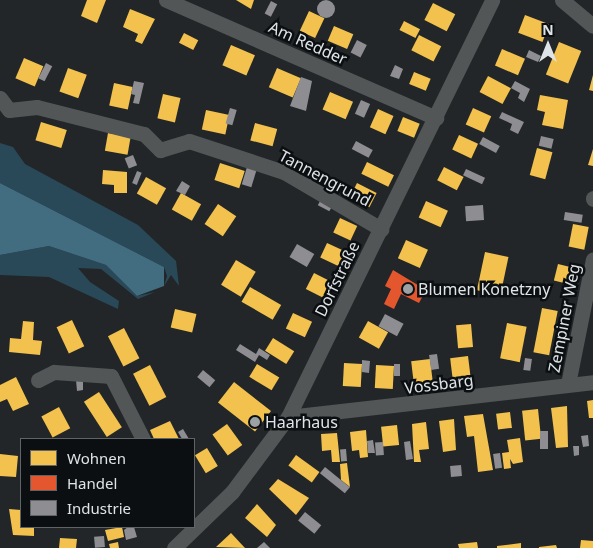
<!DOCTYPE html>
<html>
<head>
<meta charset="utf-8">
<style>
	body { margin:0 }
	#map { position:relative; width:593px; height:548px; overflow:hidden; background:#222628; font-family:"Noto Sans",sans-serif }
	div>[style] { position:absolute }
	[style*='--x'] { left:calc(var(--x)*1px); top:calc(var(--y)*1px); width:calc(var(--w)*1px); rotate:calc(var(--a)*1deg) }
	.green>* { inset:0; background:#294958 }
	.water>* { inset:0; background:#426c80 }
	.homes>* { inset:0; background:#f2c14e; transform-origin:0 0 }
	.shops>* { inset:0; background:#e4572e }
	.industry>* { inset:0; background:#8d8d92; transform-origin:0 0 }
	.round { border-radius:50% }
	.minor>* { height:15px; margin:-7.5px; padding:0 7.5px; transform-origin:7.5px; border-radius:7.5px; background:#535657 }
	.dots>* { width:14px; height:14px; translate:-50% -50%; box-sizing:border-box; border:2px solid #0c0f11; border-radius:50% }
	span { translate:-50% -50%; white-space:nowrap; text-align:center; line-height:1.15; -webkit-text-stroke:5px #0c0f11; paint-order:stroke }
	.street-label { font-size:16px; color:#dee4e7 }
	.poi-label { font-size:16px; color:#dee4e7 }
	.left { translate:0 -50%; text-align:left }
	.legend { position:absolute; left:20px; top:438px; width:175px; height:90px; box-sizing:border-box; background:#0c0f11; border:1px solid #606467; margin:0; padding:6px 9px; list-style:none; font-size:15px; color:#dee4e7 }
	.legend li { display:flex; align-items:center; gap:10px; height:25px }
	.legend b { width:25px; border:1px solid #606467 }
	.north { position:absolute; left:523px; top:20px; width:50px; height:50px; -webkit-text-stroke:4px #0c0f11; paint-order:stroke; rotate:0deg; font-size:14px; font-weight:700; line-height:20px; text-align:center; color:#dee4e7 }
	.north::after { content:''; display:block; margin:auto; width:18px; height:22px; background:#dee4e7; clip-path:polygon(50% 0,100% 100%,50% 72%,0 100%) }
</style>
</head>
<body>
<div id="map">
	<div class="green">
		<div style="clip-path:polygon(0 143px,13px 147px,25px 164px,138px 225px,176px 261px,179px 286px,171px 275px,164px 286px,167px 276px,164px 267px,0 183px)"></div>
		<div style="clip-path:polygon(49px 246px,106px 265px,137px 296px,155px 292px,138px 299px,101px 269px,78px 268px,90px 282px,119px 301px,118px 309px,49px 277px,0 275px,0 255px)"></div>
	</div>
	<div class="water">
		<div style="clip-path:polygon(0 183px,164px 267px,164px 286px,137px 296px,106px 265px,49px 246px,0 255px)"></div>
	</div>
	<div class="homes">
		<div style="clip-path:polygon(87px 0,106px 0,97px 23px,81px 16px)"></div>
		<div style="clip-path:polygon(236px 0,254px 0,251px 9px)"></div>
		<div style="left:433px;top:3px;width:25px;height:19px;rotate:27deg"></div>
		<div style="clip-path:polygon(130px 9px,155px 19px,142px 44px,135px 41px,138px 34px,123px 27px)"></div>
		<div style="left:309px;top:11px;width:17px;height:22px;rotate:25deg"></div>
		<div style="left:525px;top:15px;width:26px;height:19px;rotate:21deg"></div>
		<div style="left:404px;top:21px;width:18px;height:10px;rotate:27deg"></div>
		<div style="left:334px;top:26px;width:21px;height:16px;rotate:23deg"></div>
		<div style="left:184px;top:33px;width:16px;height:11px;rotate:27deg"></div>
		<div style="left:419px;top:35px;width:25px;height:17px;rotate:27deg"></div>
		<div style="left:559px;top:42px;width:24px;height:35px;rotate:22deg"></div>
		<div style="left:231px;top:45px;width:26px;height:22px;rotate:23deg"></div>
		<div style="left:502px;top:49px;width:25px;height:18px;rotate:23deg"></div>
		<div style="left:24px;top:58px;width:21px;height:22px;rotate:23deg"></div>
		<div style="left:68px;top:68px;width:20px;height:25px;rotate:20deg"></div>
		<div style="left:277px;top:68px;width:26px;height:21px;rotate:23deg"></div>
		<div style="left:414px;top:72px;width:18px;height:13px;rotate:22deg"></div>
		<div style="clip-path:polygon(593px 75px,593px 91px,589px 90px)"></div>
		<div style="left:488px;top:76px;width:26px;height:18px;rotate:28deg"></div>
		<div style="left:114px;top:83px;width:19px;height:23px;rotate:12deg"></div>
		<div style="left:330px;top:92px;width:25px;height:19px;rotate:23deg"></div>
		<div style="left:163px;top:94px;width:18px;height:25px;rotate:13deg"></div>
		<div style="clip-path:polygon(540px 95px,568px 100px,563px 129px,542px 125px,545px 112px,537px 110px)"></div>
		<div style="left:473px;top:108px;width:20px;height:18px;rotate:24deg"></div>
		<div style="left:378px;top:109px;width:17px;height:20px;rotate:24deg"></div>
		<div style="left:206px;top:110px;width:24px;height:20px;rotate:12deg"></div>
		<div style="left:403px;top:117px;width:18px;height:15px;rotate:22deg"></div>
		<div style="left:41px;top:122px;width:27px;height:19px;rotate:17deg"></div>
		<div style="left:255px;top:123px;width:23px;height:18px;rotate:15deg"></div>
		<div style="left:108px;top:133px;width:23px;height:18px;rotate:10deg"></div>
		<div style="left:459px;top:135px;width:21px;height:16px;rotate:25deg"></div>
		<div style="left:537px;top:148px;width:16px;height:28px;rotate:15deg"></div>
		<div style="clip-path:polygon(593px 149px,593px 166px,588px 165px)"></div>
		<div style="left:367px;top:162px;width:30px;height:13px;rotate:26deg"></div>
		<div style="left:220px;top:163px;width:26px;height:18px;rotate:18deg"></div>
		<div style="left:444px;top:167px;width:22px;height:15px;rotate:27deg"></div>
		<div style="clip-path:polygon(103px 170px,127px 172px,127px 193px,114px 193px,114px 185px,102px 184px)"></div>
		<div style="left:146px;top:177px;width:23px;height:19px;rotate:29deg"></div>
		<div style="left:357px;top:183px;width:22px;height:16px;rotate:27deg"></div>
		<div style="left:181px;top:193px;width:23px;height:19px;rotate:29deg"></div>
		<div style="left:426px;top:201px;width:24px;height:18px;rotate:24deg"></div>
		<div style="left:218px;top:204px;width:22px;height:24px;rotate:34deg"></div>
		<div style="left:340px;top:218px;width:19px;height:16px;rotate:25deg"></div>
		<div style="left:573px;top:224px;width:16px;height:23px;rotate:11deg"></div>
		<div style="left:406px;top:240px;width:24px;height:20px;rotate:24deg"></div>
		<div style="left:327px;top:243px;width:21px;height:16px;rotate:25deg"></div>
		<div style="left:485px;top:252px;width:24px;height:39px;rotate:12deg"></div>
		<div style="left:236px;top:260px;width:23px;height:29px;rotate:31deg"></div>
		<div style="left:558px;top:264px;width:21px;height:17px;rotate:14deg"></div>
		<div style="left:314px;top:273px;width:20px;height:18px;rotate:27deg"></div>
		<div style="left:250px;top:287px;width:36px;height:17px;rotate:30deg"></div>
		<div style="left:542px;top:308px;width:16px;height:45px;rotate:11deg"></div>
		<div style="left:175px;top:309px;width:22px;height:19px;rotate:13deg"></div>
		<div style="left:293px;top:313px;width:21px;height:17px;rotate:25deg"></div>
		<div style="left:72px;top:320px;width:29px;height:17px;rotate:65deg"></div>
		<div style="clip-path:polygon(23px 321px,34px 322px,33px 340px,42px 341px,40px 355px,9px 352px,10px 338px,21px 339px)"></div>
		<div style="left:368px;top:321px;width:23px;height:19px;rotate:29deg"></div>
		<div style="left:507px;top:323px;width:20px;height:36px;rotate:11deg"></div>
		<div style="left:471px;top:324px;width:23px;height:15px;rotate:85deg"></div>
		<div style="left:124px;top:328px;width:34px;height:18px;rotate:63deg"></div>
		<div style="left:273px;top:338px;width:25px;height:15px;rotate:32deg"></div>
		<div style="left:468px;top:356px;width:24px;height:18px;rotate:83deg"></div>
		<div style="left:430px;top:359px;width:26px;height:19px;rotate:83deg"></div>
		<div style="left:344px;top:363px;width:18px;height:23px;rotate:3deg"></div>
		<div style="left:257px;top:364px;width:26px;height:15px;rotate:31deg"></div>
		<div style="left:150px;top:365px;width:36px;height:19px;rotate:63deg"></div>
		<div style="left:376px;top:365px;width:18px;height:23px;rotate:3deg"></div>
		<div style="clip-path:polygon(16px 377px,29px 404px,13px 411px,7px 399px,0 402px,0 385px)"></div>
		<div style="left:234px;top:382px;width:47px;height:26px;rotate:38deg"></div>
		<div style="left:99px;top:392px;width:42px;height:18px;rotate:57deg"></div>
		<div style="clip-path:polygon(593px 400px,593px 418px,589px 418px,587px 401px)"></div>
		<div style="clip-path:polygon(567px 406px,568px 447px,556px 448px,551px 408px)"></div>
		<div style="left:59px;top:407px;width:24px;height:20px;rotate:62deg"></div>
		<div style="left:538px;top:409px;width:30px;height:16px;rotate:84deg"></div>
		<div style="left:510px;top:412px;width:16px;height:14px;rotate:83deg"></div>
		<div style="clip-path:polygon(483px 414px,493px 470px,478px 472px,474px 436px,467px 437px,464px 416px)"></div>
		<div style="clip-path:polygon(454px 419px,456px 450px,443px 452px,439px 421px)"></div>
		<div style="clip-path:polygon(170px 421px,179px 439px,154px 439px,150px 430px)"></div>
		<div style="clip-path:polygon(426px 422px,429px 449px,419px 450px,421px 462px,414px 462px,412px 424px)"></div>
		<div style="left:227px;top:424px;width:26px;height:18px;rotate:54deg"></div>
		<div style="left:397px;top:425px;width:20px;height:16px;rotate:84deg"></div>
		<div style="clip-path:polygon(366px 430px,368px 457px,360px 458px,359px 450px,352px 451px,350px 432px)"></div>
		<div style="clip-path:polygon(337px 433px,340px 462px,332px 462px,331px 450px,322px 451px,321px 434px)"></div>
		<div style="clip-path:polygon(520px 438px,523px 462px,513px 464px,510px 459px,511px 468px,504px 469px,502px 453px,509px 452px,507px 440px)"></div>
		<div style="left:207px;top:448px;width:21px;height:14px;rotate:59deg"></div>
		<div style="clip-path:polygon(0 454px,18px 456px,16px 477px,0 476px)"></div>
		<div style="left:296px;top:455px;width:29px;height:13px;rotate:36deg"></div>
		<div style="clip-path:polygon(347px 463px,350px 487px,341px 480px,340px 464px)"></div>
		<div style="clip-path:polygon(278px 479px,309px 498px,296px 515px,269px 489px)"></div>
		<div style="clip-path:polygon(257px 504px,276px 525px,267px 537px,245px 518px)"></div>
		<div style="clip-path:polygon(9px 509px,21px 510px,21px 527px,34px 527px,34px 536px,13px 535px)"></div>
		<div style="clip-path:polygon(122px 527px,124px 537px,108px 541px,105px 530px)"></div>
		<div style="clip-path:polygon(231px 533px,245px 548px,216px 547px)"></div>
		<div style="clip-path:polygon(60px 538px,77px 539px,76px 548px,59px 548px)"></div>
		<div style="clip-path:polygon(581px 540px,593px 541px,593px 548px,580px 548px)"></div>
		<div style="clip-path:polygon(118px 542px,119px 548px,110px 548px,109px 544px)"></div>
		<div style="clip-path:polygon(477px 542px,478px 548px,459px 548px,458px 544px)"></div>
		<div style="clip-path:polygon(521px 543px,521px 548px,497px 548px,497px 546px)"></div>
		<div style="clip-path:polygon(556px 545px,557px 548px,539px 548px,539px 547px)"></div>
	</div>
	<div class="shops">
		<div style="clip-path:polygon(393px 270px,426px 290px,419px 303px,401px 294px,394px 309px,384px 304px,391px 289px,385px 286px)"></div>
	</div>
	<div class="industry">
		<div class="round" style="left:317px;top:0;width:18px;height:18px"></div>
		<div style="left:271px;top:1px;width:7px;height:14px;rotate:27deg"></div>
		<div style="left:357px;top:40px;width:11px;height:14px;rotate:27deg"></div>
		<div style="clip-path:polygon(529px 50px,541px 56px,538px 62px,526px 57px)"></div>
		<div style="left:46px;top:63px;width:7px;height:17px;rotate:27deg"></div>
		<div style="clip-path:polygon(395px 65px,403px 69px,399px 79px,390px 76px)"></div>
		<div style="clip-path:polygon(301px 77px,312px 81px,306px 111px,290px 106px)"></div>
		<div style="clip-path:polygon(134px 81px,144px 83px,139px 104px,133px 103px,135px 95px,131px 94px)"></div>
		<div style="clip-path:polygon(515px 81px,530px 89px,524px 102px,518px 98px,520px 93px,511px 88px)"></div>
		<div style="left:361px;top:100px;width:10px;height:15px;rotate:24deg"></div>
		<div style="left:230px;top:108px;width:7px;height:16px;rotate:16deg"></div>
		<div style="clip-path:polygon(502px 112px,524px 122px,518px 134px,510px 130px,512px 124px,499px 118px)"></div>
		<div style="left:541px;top:136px;width:13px;height:10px;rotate:13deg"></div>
		<div style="left:483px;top:137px;width:19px;height:8px;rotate:28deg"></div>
		<div style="left:356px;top:141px;width:19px;height:9px;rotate:28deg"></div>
		<div style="left:133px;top:155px;width:11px;height:9px;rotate:68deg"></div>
		<div style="left:247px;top:167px;width:10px;height:18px;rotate:17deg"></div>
		<div style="left:466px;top:169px;width:21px;height:7px;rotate:25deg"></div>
		<div style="left:137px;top:171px;width:5px;height:13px;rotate:22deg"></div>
		<div style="left:322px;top:177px;width:15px;height:8px;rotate:23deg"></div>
		<div style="clip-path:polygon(182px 181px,190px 186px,185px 195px,176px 191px)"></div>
		<div style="left:321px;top:199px;width:13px;height:7px;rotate:27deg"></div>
		<div style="left:483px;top:205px;width:15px;height:18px;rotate:86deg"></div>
		<div style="left:565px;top:212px;width:18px;height:8px;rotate:9deg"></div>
		<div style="left:297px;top:244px;width:20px;height:15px;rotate:30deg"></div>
		<div style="left:385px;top:314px;width:21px;height:14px;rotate:28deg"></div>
		<div style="clip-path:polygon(240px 344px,256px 354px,259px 348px,270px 355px,267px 360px,259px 355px,255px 362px,236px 350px)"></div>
		<div style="left:437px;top:354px;width:15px;height:8px;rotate:82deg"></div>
		<div style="left:525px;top:358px;width:7px;height:12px;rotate:8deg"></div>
		<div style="clip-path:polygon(362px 360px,370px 361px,369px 373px,362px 372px)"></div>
		<div style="left:394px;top:364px;width:6px;height:12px"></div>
		<div style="left:203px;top:370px;width:16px;height:9px;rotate:40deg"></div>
		<div style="clip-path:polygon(76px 380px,83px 380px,83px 390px,77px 391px)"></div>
		<div style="clip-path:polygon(183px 429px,189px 439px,182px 439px,178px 432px)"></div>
		<div style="left:540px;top:431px;width:8px;height:18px"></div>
		<div style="clip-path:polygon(588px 435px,589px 446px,583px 447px,581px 436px)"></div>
		<div style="clip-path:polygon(373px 440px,375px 453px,368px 453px,367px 441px)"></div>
		<div style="clip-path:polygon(410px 441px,413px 459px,406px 460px,404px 442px)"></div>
		<div style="left:383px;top:442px;width:13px;height:8px;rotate:86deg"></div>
		<div style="clip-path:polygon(573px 446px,579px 446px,579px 455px,574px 456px)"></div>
		<div style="left:346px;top:449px;width:12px;height:6px;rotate:85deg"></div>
		<div style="left:500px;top:453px;width:15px;height:7px;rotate:82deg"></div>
		<div style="left:461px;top:465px;width:11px;height:11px;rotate:85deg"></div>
		<div style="left:325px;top:467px;width:32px;height:8px;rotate:39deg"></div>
		<div style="left:305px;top:512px;width:21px;height:11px;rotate:39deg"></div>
		<div style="clip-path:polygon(128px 527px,134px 527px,137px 537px,126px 540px,124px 530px)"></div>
		<div style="left:104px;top:536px;width:11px;height:10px;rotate:85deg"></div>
		<div style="clip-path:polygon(264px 542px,270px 548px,257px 548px)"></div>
	</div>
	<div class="minor">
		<div style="--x:166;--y:0;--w:295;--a:23.6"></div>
		<div style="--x:562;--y:0;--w:40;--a:40"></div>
		<div style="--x:0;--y:98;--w:15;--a:53"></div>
		<div style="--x:9;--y:110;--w:28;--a:-6"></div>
		<div style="--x:37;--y:107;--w:110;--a:14.2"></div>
		<div style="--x:144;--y:134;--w:23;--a:45"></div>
		<div style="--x:160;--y:150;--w:30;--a:-17"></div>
		<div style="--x:189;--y:141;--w:100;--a:18.1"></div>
		<div style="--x:284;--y:172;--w:113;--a:30.4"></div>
		<div style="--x:593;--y:198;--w:1;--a:90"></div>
		<div style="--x:38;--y:380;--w:18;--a:-27"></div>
		<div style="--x:54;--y:372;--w:57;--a:4"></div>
		<div style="--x:111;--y:376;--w:71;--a:63.1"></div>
		<div style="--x:568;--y:384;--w:127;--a:-78.7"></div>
		<div style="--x:288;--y:417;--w:307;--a:-6.5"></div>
		<div style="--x:174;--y:548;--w:81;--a:-44"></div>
		<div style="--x:232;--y:492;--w:94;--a:-53.3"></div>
		<div style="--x:288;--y:417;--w:464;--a:-63.9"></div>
	</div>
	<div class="dots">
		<div style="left:408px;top:289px;background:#9ca2a4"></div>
		<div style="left:255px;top:422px;background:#9ca2a4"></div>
	</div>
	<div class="street-label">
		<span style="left:308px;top:43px;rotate:24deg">Am Redder</span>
		<span style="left:325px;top:178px;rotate:28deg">Tannengrund</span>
		<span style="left:337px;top:279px;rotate:-64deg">Dorfstraße</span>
		<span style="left:564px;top:318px;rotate:-79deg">Zempiner Weg</span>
		<span style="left:439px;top:384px;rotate:-7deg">Vossbarg</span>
	</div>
	<div class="poi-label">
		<span class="left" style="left:418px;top:289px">Blumen Konetzny</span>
		<span class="left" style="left:265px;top:422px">Haarhaus</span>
	</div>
	<ul class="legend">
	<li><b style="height:14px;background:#f2c14e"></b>Wohnen</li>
	<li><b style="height:14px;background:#e4572e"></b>Handel</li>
	<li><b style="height:14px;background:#8d8d92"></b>Industrie</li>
	</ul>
	<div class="north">N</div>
</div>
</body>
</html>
